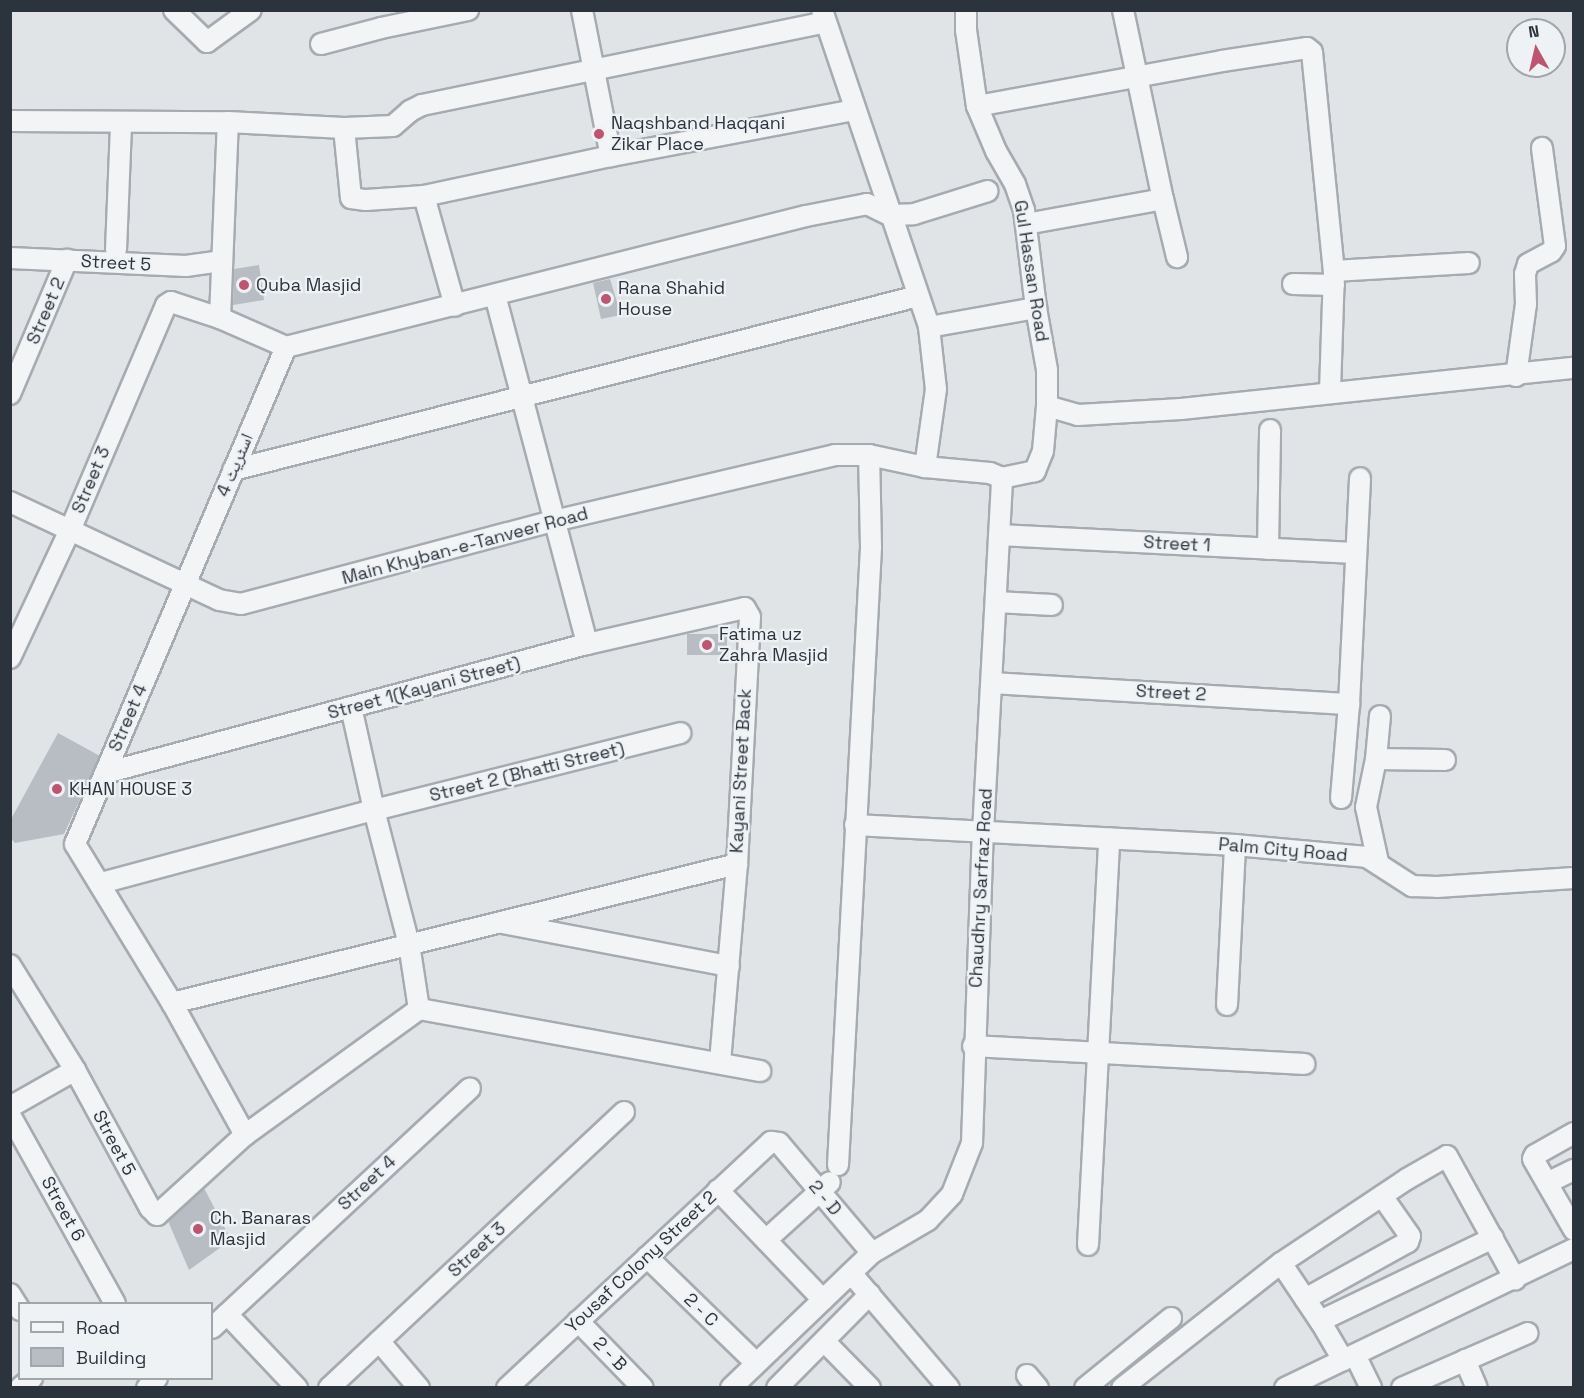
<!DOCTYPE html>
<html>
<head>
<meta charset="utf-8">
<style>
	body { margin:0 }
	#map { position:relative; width:1584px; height:1398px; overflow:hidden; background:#e0e4e7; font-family:"Space Grotesk","Noto Naskh Arabic",sans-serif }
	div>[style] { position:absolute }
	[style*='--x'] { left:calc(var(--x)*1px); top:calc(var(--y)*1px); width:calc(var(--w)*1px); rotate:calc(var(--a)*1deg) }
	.building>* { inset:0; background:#b8bdc3; transform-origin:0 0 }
	.roads { filter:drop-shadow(2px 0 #a6abb1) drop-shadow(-2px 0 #a6abb1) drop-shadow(0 2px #a6abb1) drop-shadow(0 -2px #a6abb1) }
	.minor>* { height:20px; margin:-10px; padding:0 10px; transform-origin:10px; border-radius:10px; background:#f2f4f6 }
	.dots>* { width:16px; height:16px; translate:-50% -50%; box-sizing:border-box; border:3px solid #eff2f5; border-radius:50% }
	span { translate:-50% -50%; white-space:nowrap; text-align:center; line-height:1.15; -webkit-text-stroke:4.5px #eff2f5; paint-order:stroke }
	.poi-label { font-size:18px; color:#2b333d }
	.left { translate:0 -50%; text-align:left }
	.street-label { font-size:18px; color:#2b333d }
	.frame { position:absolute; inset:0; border:12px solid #2b333d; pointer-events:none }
	.legend { position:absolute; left:18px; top:1302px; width:195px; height:78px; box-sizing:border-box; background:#eff2f5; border:2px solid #a1a6ab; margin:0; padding:8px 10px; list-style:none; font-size:18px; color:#2b333d }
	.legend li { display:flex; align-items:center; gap:12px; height:30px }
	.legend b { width:30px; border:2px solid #a1a6ab }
	.north { position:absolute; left:1506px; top:18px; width:60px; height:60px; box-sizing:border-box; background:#eff2f5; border:2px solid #a1a6ab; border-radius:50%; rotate:352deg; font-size:16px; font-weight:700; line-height:24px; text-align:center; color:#2b333d }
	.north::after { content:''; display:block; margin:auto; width:21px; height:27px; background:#be546f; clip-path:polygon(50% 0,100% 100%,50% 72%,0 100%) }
</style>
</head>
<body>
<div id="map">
	<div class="building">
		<div style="clip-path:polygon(259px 265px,264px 300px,233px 305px,234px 269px)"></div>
		<div style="clip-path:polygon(610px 279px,621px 315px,601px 319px,593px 283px)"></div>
		<div style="left:727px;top:634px;width:21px;height:40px;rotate:90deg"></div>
		<div style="clip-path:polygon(58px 733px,100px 756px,64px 834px,15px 843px,10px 837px,10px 821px)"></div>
		<div style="clip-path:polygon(204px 1188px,231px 1240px,189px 1270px,168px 1221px)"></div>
	</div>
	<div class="roads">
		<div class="minor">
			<div style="--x:174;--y:10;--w:46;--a:44.1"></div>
			<div style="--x:207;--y:42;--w:54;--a:-36"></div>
			<div style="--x:582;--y:10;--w:149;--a:78.8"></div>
			<div style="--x:822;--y:10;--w:335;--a:71.3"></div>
			<div style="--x:929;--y:327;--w:62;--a:83.6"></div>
			<div style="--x:936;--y:389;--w:79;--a:98"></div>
			<div style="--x:966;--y:10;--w:20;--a:90"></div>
			<div style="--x:966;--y:30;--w:77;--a:81.8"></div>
			<div style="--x:977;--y:106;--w:49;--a:67.1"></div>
			<div style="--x:996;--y:151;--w:38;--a:60"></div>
			<div style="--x:1015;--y:184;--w:28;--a:71"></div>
			<div style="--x:1024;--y:210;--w:99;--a:83"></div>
			<div style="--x:1036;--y:308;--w:63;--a:79.9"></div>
			<div style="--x:1047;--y:370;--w:36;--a:90"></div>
			<div style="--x:1047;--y:406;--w:45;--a:95.1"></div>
			<div style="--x:1043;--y:451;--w:22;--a:112"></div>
			<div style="--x:1035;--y:471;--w:34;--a:168"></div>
			<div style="--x:1123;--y:10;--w:193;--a:78.1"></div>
			<div style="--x:321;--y:44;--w:62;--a:-14.9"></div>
			<div style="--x:381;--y:28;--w:89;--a:-11.7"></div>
			<div style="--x:977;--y:106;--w:249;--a:-10.4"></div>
			<div style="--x:1222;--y:61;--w:86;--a:-8.7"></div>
			<div style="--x:1307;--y:48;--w:6;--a:39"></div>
			<div style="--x:1312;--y:52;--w:220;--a:84.3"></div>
			<div style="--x:1334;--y:271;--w:122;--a:91.9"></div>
			<div style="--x:10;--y:121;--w:218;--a:0.3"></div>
			<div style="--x:228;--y:122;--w:116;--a:3"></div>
			<div style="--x:344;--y:128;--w:49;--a:-2.3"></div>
			<div style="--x:393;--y:126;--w:23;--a:-41"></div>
			<div style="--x:410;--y:111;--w:13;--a:-27"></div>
			<div style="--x:422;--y:105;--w:411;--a:-11.6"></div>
			<div style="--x:344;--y:128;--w:70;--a:84.3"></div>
			<div style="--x:351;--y:198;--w:15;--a:8"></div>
			<div style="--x:366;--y:200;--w:58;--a:-3.9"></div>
			<div style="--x:424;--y:196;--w:191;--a:-12.1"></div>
			<div style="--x:611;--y:156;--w:247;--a:-10.7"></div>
			<div style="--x:424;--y:196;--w:114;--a:74.3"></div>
			<div style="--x:1026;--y:224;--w:139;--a:-10.3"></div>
			<div style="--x:1163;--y:199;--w:60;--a:76.4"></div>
			<div style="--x:116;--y:250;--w:127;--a:-87.7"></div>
			<div style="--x:10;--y:258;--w:176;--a:2.6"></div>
			<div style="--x:186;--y:266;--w:35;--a:-8"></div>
			<div style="--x:1334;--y:271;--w:135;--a:-3.4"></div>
			<div style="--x:1293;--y:284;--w:41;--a:1.4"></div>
			<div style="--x:495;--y:295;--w:361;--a:75.2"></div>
			<div style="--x:220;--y:318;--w:196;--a:-87.7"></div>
			<div style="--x:929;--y:327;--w:109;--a:-10.1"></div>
			<div style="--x:1516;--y:376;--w:73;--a:-82.1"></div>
			<div style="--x:1526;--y:304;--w:30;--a:-92"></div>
			<div style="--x:1525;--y:274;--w:10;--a:-73"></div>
			<div style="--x:1528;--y:264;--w:26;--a:-28"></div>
			<div style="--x:1551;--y:252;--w:7;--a:-56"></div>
			<div style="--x:1555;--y:246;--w:99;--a:-97.6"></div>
			<div style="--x:10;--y:394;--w:146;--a:-67"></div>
			<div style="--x:1047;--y:406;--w:32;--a:16"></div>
			<div style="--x:1078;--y:415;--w:103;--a:-3.3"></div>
			<div style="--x:1181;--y:409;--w:395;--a:-6"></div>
			<div style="--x:233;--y:470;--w:707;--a:-14.25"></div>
			<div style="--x:10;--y:502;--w:231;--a:25.1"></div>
			<div style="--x:219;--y:600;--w:22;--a:10"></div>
			<div style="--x:241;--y:604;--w:324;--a:-14.9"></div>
			<div style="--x:554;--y:521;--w:289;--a:-13.2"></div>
			<div style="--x:835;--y:455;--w:34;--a:0"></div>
			<div style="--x:869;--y:455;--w:57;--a:12.1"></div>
			<div style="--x:925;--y:467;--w:65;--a:5.3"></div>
			<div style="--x:990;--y:473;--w:13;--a:23"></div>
			<div style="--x:999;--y:535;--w:356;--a:2.9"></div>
			<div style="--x:1268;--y:549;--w:119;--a:-89"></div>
			<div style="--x:997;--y:602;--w:55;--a:3.1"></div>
			<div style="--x:10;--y:658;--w:144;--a:-64.9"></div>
			<div style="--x:71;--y:528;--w:242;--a:-66.9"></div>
			<div style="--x:166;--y:305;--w:6;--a:-31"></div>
			<div style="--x:171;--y:302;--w:52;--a:18.1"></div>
			<div style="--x:220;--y:318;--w:72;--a:23.7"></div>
			<div style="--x:286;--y:347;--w:536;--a:-14.14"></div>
			<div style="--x:806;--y:216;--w:62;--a:-11.1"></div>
			<div style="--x:867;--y:204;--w:25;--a:26"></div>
			<div style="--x:890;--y:215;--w:24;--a:-2"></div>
			<div style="--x:914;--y:214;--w:77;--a:-17.3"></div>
			<div style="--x:993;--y:683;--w:357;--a:3.4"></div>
			<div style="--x:351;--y:707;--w:106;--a:77.4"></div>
			<div style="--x:374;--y:810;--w:138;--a:75.4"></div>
			<div style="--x:409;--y:944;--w:66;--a:81.3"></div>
			<div style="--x:1376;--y:759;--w:69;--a:0.8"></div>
			<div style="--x:105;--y:773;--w:499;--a:-15"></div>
			<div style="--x:587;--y:644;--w:162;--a:-12.8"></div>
			<div style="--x:745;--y:608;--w:10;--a:61"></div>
			<div style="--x:750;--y:617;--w:247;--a:93"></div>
			<div style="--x:1341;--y:798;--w:94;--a:-85.1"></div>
			<div style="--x:1349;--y:704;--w:226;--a:-87.2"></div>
			<div style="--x:855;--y:825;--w:381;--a:3"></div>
			<div style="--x:1235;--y:845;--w:133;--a:5.2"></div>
			<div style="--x:1367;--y:857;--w:54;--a:32.8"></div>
			<div style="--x:1412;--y:886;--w:25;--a:2"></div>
			<div style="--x:1437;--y:887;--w:137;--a:-3.8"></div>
			<div style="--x:1378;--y:862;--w:56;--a:-102.3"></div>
			<div style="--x:1366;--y:807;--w:49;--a:-78.2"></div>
			<div style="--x:1376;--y:759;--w:43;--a:-84.7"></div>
			<div style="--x:101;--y:883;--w:283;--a:-15"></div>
			<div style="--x:374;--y:810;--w:316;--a:-14.1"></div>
			<div style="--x:503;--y:923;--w:230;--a:10.8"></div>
			<div style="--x:10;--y:965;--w:123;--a:58.2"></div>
			<div style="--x:75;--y:1070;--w:157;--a:61.5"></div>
			<div style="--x:150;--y:1208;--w:10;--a:45"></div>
			<div style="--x:157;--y:1215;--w:119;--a:-42.3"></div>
			<div style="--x:245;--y:1135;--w:215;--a:-35.9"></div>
			<div style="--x:419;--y:1009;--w:347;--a:10.3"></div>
			<div style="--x:172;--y:1003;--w:582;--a:-13.82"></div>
			<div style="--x:737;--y:864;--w:199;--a:94.9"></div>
			<div style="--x:1227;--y:1005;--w:160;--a:-87.1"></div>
			<div style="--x:973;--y:1046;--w:332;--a:3.1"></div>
			<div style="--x:10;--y:1107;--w:75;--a:-29.6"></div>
			<div style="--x:10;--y:1115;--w:216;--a:60.9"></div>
			<div style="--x:1574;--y:1133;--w:45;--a:150.6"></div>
			<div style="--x:1535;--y:1155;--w:4;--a:117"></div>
			<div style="--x:1533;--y:1159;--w:82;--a:60"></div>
			<div style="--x:245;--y:1135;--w:151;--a:-118.9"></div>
			<div style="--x:172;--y:1003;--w:186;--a:-121.4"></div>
			<div style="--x:75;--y:844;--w:540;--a:-67"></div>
			<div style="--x:838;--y:1165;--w:619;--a:-86.94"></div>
			<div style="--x:871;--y:547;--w:92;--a:-91.2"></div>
			<div style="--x:1547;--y:1183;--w:30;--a:-26"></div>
			<div style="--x:718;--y:1190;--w:152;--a:46.3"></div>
			<div style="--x:766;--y:1240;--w:86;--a:-42.2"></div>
			<div style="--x:1088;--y:1245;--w:407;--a:-87"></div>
			<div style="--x:647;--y:1257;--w:152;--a:44.2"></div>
			<div style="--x:1281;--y:1263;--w:73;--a:56.1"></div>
			<div style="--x:1322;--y:1324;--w:42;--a:59.7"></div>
			<div style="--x:851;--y:1273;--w:151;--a:49.6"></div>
			<div style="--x:10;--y:1294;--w:19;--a:58"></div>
			<div style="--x:1305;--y:1299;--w:118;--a:-29"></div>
			<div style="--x:1408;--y:1242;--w:6;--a:-72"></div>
			<div style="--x:1410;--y:1236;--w:49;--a:-125"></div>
			<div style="--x:227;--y:1314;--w:102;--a:46.6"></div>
			<div style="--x:578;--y:1321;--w:93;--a:45.9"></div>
			<div style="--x:1320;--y:1321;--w:192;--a:-25.6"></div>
			<div style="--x:212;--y:1328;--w:352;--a:-42.9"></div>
			<div style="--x:379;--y:1341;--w:62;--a:49.6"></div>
			<div style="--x:826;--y:1343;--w:63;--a:45.6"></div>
			<div style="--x:1355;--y:1355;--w:37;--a:64"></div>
			<div style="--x:1465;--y:1360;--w:30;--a:67"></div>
			<div style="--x:1027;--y:1375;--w:17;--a:50"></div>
			<div style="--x:20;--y:1388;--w:16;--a:-40"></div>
			<div style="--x:147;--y:1388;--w:14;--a:-45"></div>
			<div style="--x:329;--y:1388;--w:404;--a:-43.1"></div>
			<div style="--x:507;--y:1388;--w:361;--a:-43"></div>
			<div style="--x:771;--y:1142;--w:8;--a:7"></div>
			<div style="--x:779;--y:1143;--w:144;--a:49.8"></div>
			<div style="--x:731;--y:1388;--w:195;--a:-43.8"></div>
			<div style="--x:872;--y:1253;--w:65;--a:-30.5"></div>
			<div style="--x:928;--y:1220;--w:35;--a:-47"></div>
			<div style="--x:952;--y:1194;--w:55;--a:-68.6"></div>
			<div style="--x:972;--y:1143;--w:311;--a:-88"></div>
			<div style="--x:983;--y:832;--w:355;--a:-86.9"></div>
			<div style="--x:777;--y:1388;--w:132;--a:-45.3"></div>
			<div style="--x:1085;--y:1388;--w:111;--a:-39.1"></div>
			<div style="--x:1122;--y:1388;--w:202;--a:-38.2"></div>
			<div style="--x:1281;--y:1263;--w:151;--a:-33.7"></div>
			<div style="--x:1407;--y:1179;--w:46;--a:-29.9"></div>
			<div style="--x:1447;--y:1156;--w:141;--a:61.1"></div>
			<div style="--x:1285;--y:1388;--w:321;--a:-25.7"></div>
			<div style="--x:1402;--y:1388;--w:137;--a:-23.6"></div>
		</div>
	</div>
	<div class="dots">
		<div style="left:599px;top:134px;background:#be546f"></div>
		<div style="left:244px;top:285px;background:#be546f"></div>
		<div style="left:606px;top:299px;background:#be546f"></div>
		<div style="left:707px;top:645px;background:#be546f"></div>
		<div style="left:57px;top:789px;background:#be546f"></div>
		<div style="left:198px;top:1229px;background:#be546f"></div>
	</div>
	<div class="poi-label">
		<span class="left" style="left:611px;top:134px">Naqshband Haqqani<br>Zikar Place</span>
		<span class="left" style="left:256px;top:285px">Quba Masjid</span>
		<span class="left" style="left:618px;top:299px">Rana Shahid<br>House</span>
		<span class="left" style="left:719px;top:645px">Fatima uz<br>Zahra Masjid</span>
		<span class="left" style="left:69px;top:789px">KHAN HOUSE 3</span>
		<span class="left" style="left:210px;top:1229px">Ch. Banaras<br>Masjid</span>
	</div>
	<div class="street-label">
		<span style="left:116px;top:263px;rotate:3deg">Street 5</span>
		<span style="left:1031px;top:271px;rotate:81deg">Gul Hassan Road</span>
		<span style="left:46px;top:311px;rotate:-67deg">Street 2</span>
		<span style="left:235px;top:465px;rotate:-67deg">اسٹریٹ 4</span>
		<span style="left:91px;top:480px;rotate:-67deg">Street 3</span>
		<span style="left:1177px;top:544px;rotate:3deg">Street 1</span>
		<span style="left:465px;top:546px;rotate:-15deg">Main Khyban-e-Tanveer Road</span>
		<span style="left:424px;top:688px;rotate:-15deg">Street 1(Kayani Street)</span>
		<span style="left:1171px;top:693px;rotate:3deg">Street 2</span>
		<span style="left:128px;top:718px;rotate:-67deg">Street 4</span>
		<span style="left:741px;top:771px;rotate:-87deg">Kayani Street Back</span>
		<span style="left:527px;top:772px;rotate:-14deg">Street 2 (Bhatti Street)</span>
		<span style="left:1283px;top:850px;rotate:5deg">Palm City Road</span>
		<span style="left:981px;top:888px;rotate:-87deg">Chaudhry Sarfraz Road</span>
		<span style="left:114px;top:1143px;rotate:62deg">Street 5</span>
		<span style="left:367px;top:1183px;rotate:-43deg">Street 4</span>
		<span style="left:825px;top:1198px;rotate:50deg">2 - D</span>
		<span style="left:63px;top:1209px;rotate:61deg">Street 6</span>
		<span style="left:477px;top:1250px;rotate:-43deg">Street 3</span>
		<span style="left:641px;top:1262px;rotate:-43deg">Yousaf Colony Street 2</span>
		<span style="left:701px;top:1310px;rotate:44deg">2 - C</span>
		<span style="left:610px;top:1354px;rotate:46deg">2 - B</span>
	</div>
	<div class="frame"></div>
	<ul class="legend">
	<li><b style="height:8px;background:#f2f4f6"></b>Road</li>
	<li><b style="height:16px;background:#b8bdc3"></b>Building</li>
	</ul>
	<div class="north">N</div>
</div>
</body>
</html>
